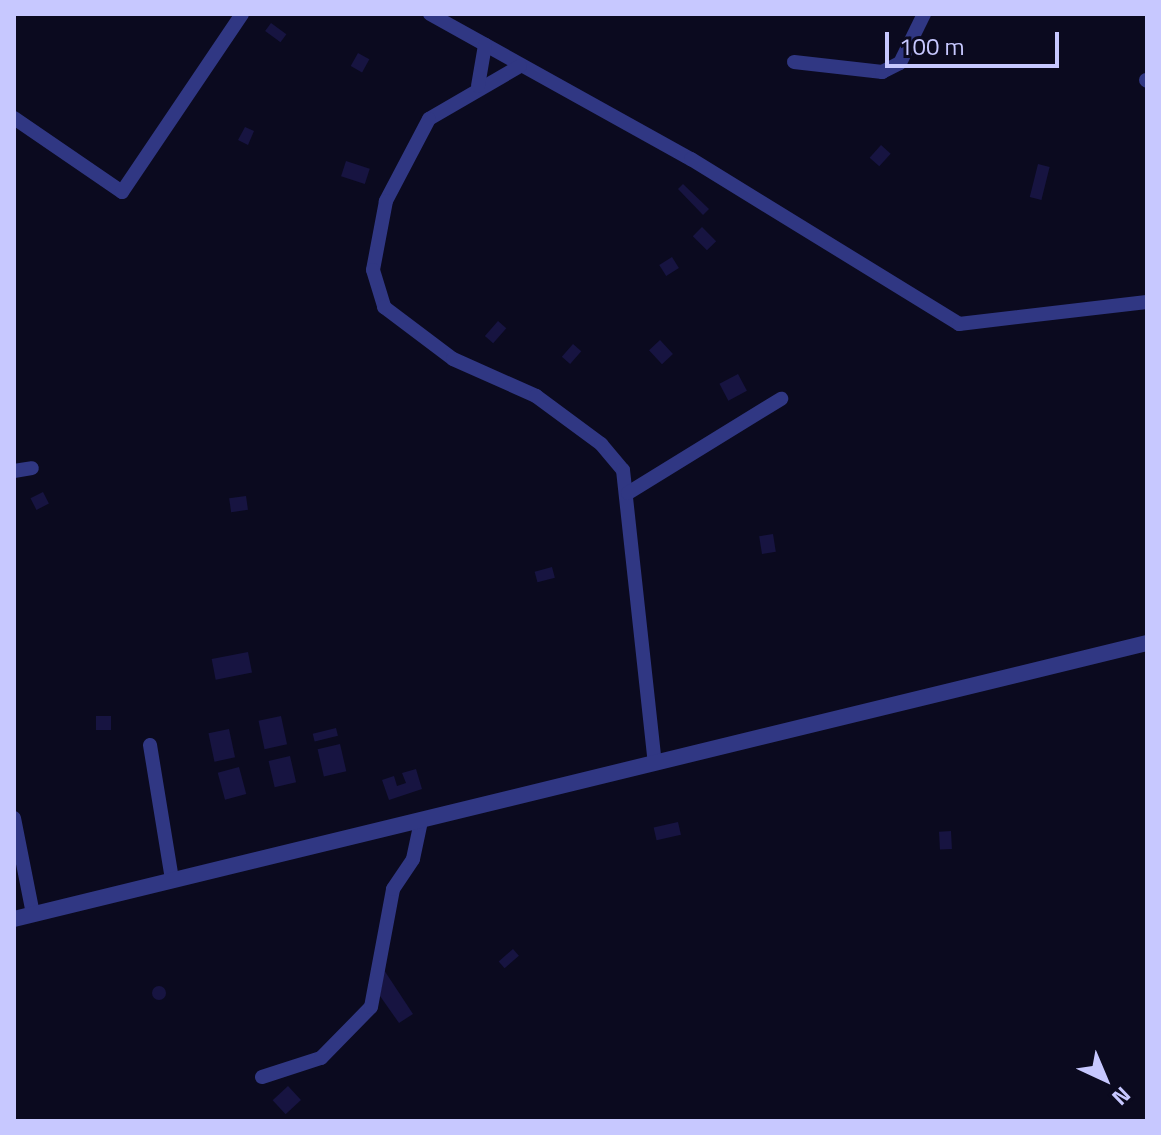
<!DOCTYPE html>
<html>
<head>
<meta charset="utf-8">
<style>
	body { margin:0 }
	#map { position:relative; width:1161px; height:1135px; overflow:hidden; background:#0b0a1f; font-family:"Titillium Web",sans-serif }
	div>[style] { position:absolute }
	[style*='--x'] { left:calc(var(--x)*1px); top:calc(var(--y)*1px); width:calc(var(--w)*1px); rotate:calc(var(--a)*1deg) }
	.building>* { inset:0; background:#171441; transform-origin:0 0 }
	.round { border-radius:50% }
	.minor>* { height:14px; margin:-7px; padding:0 7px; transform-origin:7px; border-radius:7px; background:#303783 }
	.tertiary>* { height:16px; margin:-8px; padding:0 8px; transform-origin:8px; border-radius:8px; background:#303783 }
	span { translate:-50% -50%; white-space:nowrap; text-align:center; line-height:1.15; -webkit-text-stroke:6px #0b0a1f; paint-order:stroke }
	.frame { position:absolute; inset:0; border:16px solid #c7c8ff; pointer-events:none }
	.north { position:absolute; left:1065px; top:1039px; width:80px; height:80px; -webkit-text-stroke:6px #0b0a1f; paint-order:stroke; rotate:136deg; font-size:22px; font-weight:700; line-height:32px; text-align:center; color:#c7c8ff }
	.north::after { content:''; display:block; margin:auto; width:28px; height:36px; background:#c7c8ff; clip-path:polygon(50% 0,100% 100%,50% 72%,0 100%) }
	.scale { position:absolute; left:885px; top:32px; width:174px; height:36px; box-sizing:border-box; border:4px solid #c7c8ff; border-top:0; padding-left:10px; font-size:24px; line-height:28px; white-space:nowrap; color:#c7c8ff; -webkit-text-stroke:6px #0b0a1f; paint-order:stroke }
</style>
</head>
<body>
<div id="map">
	<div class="building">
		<div style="left:271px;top:23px;width:19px;height:10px;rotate:36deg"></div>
		<div style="left:358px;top:53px;width:13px;height:15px;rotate:29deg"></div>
		<div style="clip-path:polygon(245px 127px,254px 131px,248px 145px,238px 140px)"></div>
		<div style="left:881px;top:145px;width:13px;height:17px;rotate:42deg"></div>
		<div style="left:346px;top:161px;width:25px;height:16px;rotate:18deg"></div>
		<div style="left:1038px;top:164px;width:12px;height:34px;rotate:14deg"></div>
		<div style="clip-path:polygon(683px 184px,709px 209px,703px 215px,678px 189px)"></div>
		<div style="left:702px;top:227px;width:20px;height:13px;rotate:45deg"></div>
		<div style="left:672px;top:257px;width:13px;height:15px;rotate:58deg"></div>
		<div style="left:498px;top:321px;width:11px;height:20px;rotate:41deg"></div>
		<div style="left:660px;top:340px;width:19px;height:15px;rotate:47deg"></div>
		<div style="left:573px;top:344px;width:11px;height:17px;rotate:41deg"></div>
		<div style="left:738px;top:374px;width:19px;height:21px;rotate:62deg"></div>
		<div style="left:43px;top:492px;width:13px;height:14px;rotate:63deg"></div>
		<div style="left:246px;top:496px;width:14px;height:17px;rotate:82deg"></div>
		<div style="left:773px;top:534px;width:18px;height:14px;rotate:81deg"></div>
		<div style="left:552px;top:567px;width:11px;height:18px;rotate:75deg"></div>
		<div style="left:248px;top:652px;width:21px;height:37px;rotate:79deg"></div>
		<div style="left:96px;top:716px;width:15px;height:14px"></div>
		<div style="left:281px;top:716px;width:29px;height:23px;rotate:78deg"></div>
		<div style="left:336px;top:728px;width:8px;height:24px;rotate:76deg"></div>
		<div style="left:229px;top:729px;width:29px;height:21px;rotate:78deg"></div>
		<div style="left:340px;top:744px;width:28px;height:23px;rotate:77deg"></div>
		<div style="left:290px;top:756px;width:27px;height:22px;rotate:77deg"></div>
		<div style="left:239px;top:767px;width:28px;height:22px;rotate:75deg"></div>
		<div style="clip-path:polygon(416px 769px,422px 789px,389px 800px,382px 780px,394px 776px,397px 786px,406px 783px,402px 773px)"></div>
		<div style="left:678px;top:822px;width:13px;height:25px;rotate:77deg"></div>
		<div style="left:951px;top:831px;width:18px;height:12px;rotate:87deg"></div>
		<div style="left:513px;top:949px;width:9px;height:19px;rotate:49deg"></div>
		<div style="clip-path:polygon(384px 970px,413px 1014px,399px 1023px,380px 996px)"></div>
		<div class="round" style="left:152px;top:986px;width:14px;height:14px"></div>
		<div style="left:288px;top:1086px;width:19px;height:21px;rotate:47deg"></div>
	</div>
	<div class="minor">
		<div style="--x:430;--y:14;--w:299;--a:29.1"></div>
		<div style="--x:691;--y:159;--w:315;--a:31.6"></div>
		<div style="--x:959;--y:324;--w:189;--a:-6.7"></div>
		<div style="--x:794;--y:62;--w:89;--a:6.5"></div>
		<div style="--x:882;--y:72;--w:20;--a:-27"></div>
		<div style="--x:900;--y:63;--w:55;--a:-63.9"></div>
		<div style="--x:520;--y:66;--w:105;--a:149.8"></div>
		<div style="--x:429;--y:119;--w:93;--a:117.7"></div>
		<div style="--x:386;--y:201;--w:70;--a:100.7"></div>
		<div style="--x:373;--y:270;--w:39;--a:73"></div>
		<div style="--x:384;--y:307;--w:86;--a:37"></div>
		<div style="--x:453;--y:359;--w:91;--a:24"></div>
		<div style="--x:536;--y:396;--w:81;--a:36.4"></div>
		<div style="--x:601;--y:444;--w:34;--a:50"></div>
		<div style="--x:623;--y:470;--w:295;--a:83.8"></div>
		<div style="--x:1146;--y:80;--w:1;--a:45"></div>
		<div style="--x:478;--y:86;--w:42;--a:-80.3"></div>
		<div style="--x:14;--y:118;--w:131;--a:34.4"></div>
		<div style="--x:122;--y:192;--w:215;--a:-56"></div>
		<div style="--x:14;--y:471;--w:18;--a:-9"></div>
		<div style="--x:628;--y:493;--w:180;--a:-31.6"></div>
		<div style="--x:150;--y:745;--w:137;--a:80.7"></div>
		<div style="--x:14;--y:818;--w:98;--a:78.8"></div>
		<div style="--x:262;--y:1077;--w:62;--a:-17.9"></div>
		<div style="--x:321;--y:1058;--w:71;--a:-45.6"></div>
		<div style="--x:371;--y:1007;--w:120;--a:-79.4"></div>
		<div style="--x:393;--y:889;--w:36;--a:-56"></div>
		<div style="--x:413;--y:859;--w:40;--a:-78"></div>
	</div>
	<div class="tertiary">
		<div style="--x:14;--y:919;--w:1166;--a:-13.69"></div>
	</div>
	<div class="frame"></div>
	<div class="north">N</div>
	<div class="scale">100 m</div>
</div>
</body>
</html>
